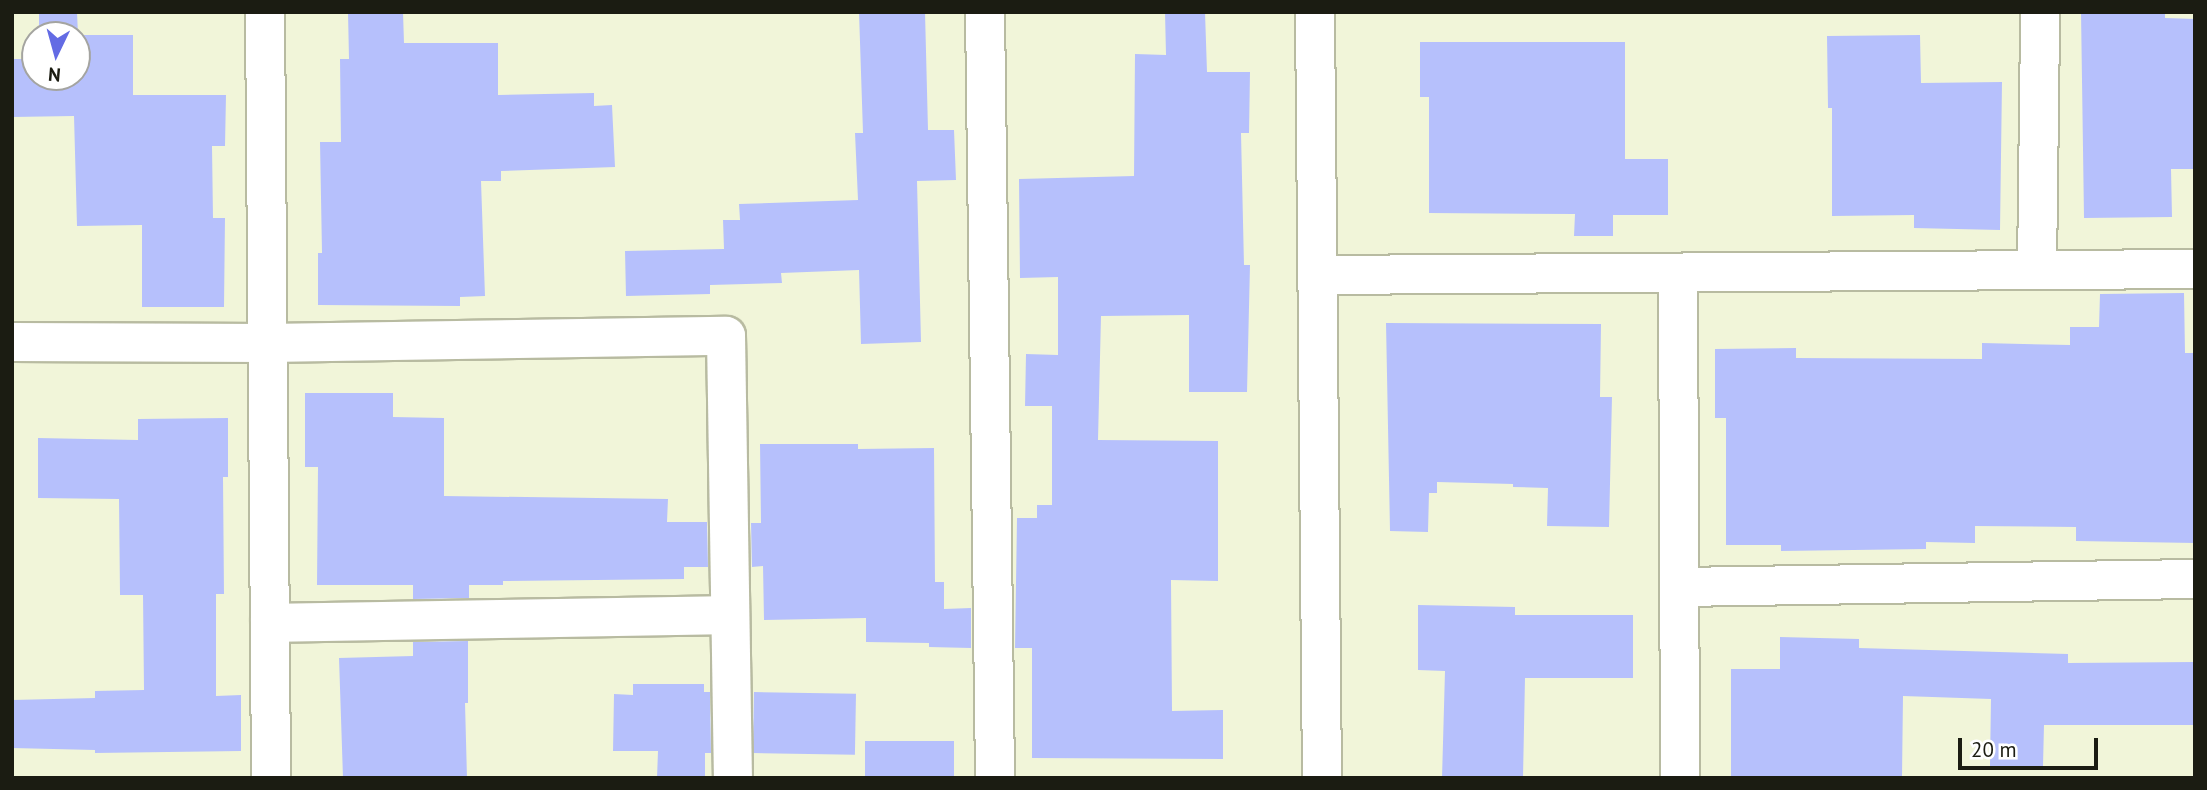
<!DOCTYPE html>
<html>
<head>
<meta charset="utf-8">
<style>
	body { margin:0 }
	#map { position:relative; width:2207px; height:790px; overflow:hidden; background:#f1f5d9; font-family:"PT Sans",sans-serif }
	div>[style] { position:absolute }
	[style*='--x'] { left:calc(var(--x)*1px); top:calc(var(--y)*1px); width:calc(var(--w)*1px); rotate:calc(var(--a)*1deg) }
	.building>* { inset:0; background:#b6c0fc; transform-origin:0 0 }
	.roads { filter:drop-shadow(2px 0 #b8bba1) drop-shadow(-2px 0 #b8bba1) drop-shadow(0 2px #b8bba1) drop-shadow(0 -2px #b8bba1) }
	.minor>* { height:38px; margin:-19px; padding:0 19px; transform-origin:19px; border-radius:19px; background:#fff }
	span { translate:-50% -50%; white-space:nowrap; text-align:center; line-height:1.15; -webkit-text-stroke:6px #fff; paint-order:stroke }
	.frame { position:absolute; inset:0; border:14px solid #1b1c12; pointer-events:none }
	.north { position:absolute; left:21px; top:21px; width:70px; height:70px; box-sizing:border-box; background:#fff; border:2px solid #a4a4a0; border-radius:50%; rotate:185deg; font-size:19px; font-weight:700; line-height:28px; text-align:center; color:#1b1c12 }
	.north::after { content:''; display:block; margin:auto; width:24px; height:32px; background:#636be4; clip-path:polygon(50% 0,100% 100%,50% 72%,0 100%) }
	.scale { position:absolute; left:1958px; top:738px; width:140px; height:32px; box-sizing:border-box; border:4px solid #1b1c12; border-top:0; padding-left:9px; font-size:21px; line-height:24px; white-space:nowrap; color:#1b1c12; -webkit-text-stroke:5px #fff; paint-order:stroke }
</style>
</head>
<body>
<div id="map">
	<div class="building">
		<div style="clip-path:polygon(39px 12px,77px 12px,78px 35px,133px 35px,133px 95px,226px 95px,225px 146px,212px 146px,213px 218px,225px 218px,224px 307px,142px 307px,142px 225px,77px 226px,74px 116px,12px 117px,12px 59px,35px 59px,35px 77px,77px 77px,77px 35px,39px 35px)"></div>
		<div style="clip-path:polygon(348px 12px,403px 12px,404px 43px,498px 43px,498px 95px,594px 93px,594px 106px,612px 105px,615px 167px,501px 171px,501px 181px,481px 181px,485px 296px,460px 297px,460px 306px,318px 305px,318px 253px,322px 253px,320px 142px,341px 142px,340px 59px,349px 59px)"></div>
		<div style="clip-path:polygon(859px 12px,925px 12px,928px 130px,954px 130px,956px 180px,917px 181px,921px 342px,861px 344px,859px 270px,781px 273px,782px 283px,710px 285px,710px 294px,626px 296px,625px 251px,724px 249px,723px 220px,740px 220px,739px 204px,858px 200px,855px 133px,863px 133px)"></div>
		<div style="clip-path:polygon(1165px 12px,1205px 12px,1207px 72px,1250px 72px,1249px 133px,1241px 133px,1244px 265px,1250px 265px,1247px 392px,1189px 392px,1189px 315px,1101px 316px,1098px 440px,1218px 441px,1218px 581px,1171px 580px,1172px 711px,1223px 710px,1223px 759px,1032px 758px,1032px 648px,1015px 648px,1017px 518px,1037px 518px,1037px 505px,1052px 505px,1052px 406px,1025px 406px,1026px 354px,1058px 355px,1058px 277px,1020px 278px,1019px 179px,1134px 176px,1135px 54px,1166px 55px)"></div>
		<div style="clip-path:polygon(2081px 12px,2165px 12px,2165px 18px,2195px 19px,2195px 169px,2171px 169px,2172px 217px,2084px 218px)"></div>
		<div style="clip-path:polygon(1920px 35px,1921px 83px,2002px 82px,2000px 230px,1914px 228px,1914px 215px,1832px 216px,1832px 108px,1828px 108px,1827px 36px)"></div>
		<div style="clip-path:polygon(1420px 42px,1625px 42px,1625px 159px,1668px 159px,1668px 215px,1613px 215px,1613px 236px,1574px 236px,1575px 214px,1429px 213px,1429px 97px,1420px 97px)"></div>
		<div style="clip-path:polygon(2184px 293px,2185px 353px,2195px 353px,2195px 543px,2076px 541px,2076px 527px,1975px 526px,1975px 543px,1926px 542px,1926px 549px,1781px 551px,1781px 545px,1726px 545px,1726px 418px,1715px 418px,1715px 349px,1796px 348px,1796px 358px,1982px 359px,1982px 343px,2070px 345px,2070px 327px,2099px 327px,2100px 294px)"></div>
		<div style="clip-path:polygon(1386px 323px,1601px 324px,1600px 397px,1612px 397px,1609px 527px,1547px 526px,1548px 488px,1513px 487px,1513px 484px,1437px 482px,1437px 493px,1429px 493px,1428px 532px,1390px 531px)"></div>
		<div style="clip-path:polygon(305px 393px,393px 393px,393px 417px,444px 418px,444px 496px,668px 499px,667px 522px,707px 522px,708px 567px,684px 567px,684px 579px,503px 581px,503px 585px,469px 585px,469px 598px,413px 599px,413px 585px,317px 585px,318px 467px,305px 467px)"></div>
		<div style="clip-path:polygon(228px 418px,228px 477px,223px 477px,224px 594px,216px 594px,216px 696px,241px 695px,241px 751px,95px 753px,95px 750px,12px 748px,12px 700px,95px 698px,95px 691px,144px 690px,143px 595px,120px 595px,119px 499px,38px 498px,38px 438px,138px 440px,138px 419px)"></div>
		<div style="clip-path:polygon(760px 444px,858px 444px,858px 449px,934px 448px,935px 582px,944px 582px,944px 609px,971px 608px,971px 648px,929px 647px,929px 643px,866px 642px,866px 618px,764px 620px,763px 566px,752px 567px,751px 523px,761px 523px)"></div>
		<div style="clip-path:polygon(1418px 605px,1515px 607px,1515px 615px,1633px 615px,1633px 678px,1525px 678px,1523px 778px,1442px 778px,1445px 671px,1418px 670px)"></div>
		<div style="clip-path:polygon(1780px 637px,1859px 639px,1859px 648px,2068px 654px,2068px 663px,2195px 662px,2195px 725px,2044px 725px,2043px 766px,1990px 766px,1991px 699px,1903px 696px,1902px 778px,1731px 778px,1731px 669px,1780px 669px)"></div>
		<div style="clip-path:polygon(468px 641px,468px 703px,465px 703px,467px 778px,343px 778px,339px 658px,413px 656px,413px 642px)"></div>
		<div style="clip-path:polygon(633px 684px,704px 684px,704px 692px,710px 692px,711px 753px,705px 753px,705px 778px,657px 778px,658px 751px,613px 751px,614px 694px,633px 695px)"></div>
		<div style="left:754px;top:692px;width:102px;height:61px;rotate:1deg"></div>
		<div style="left:954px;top:741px;width:37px;height:89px;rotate:90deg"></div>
	</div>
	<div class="roads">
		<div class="minor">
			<div style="--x:265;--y:12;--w:766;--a:89.55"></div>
			<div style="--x:985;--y:12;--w:766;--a:89.25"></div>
			<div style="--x:1315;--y:12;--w:766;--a:89.48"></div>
			<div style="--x:2037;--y:270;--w:258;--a:-89.3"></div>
			<div style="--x:1678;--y:273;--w:505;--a:89.77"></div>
			<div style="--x:1317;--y:275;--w:878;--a:-0.39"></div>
			<div style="--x:12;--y:342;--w:256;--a:0.2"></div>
			<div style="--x:268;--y:343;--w:458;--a:-0.9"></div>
			<div style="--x:726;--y:336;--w:442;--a:89.1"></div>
			<div style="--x:1679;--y:587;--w:516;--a:-0.89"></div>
			<div style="--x:270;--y:623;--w:460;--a:-1"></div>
		</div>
	</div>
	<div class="frame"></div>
	<div class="north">N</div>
	<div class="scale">20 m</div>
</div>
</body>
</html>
